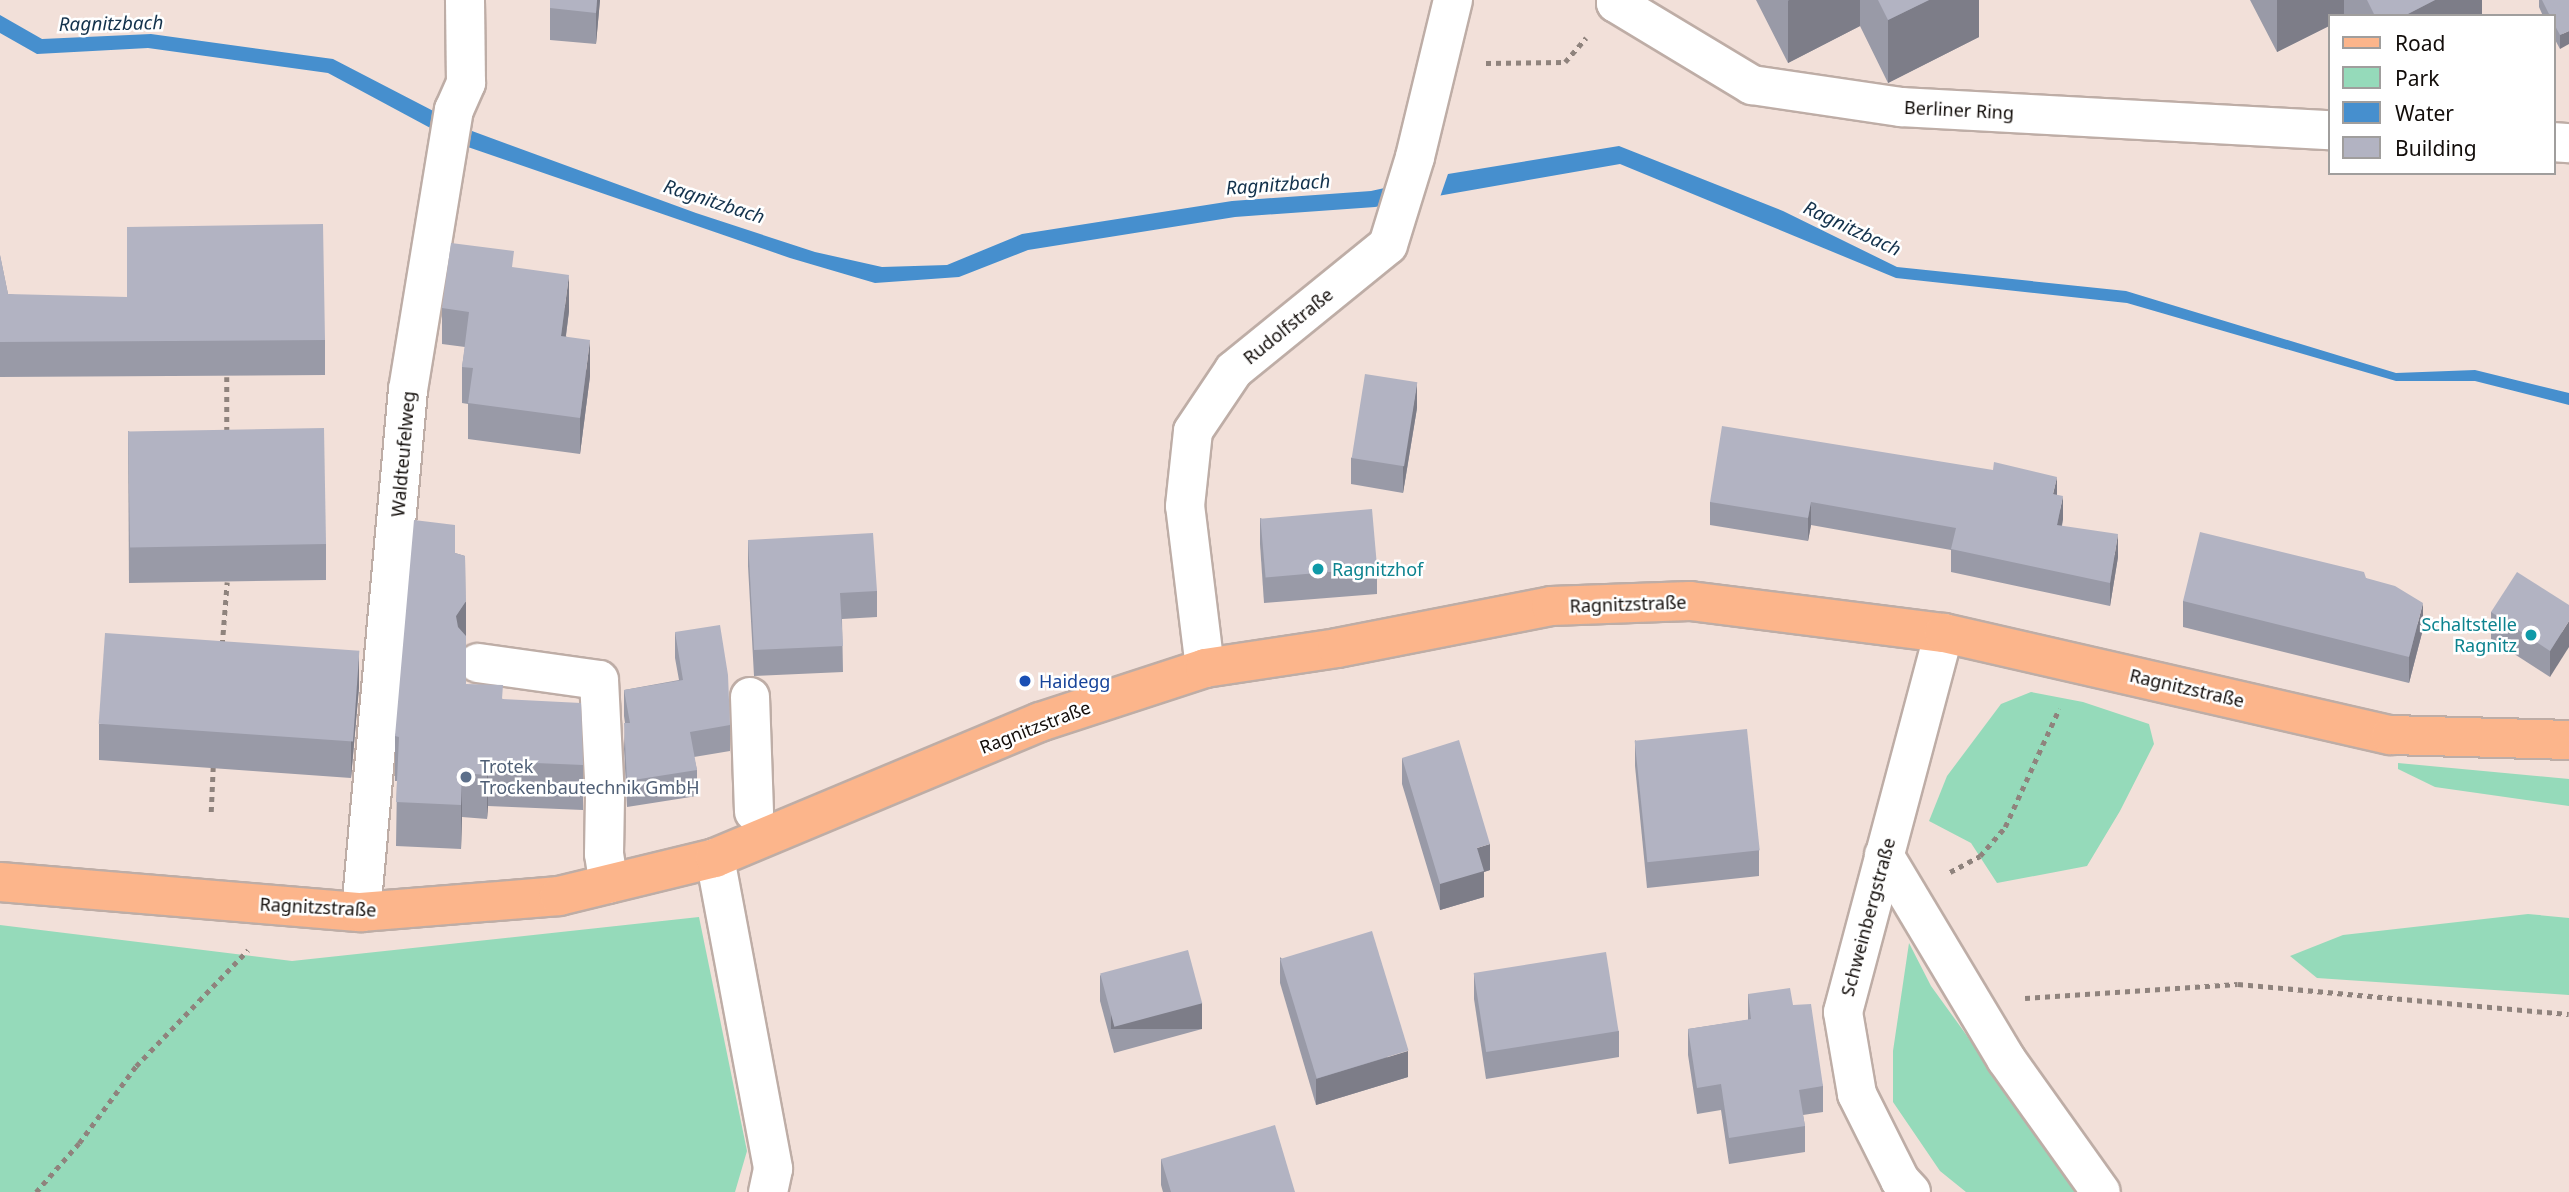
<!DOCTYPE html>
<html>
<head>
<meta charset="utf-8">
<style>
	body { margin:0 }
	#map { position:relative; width:2569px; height:1192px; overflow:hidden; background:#f2e0d9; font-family:"Noto Sans",sans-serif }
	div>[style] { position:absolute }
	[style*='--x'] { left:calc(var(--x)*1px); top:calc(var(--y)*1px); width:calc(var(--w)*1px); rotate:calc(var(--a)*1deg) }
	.green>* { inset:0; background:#95daba }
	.water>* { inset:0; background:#468fce }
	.pier>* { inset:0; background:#f2e0d9 }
	.path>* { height:4.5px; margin-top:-2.25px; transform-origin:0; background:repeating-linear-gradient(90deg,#8f837d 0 5px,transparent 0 10px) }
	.roads { filter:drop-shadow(2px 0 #beada6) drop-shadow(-2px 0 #beada6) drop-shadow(0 2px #beada6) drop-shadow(0 -2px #beada6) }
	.minor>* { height:38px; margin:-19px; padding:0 19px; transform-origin:19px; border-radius:19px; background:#fff }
	.major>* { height:38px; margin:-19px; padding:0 19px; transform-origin:19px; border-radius:19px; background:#fcb58b }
	.wall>* { inset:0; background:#999aa7 }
	.shaded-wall>* { inset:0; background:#7d7d88; transform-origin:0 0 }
	.building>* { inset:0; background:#b2b3c2; transform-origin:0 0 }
	.dots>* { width:19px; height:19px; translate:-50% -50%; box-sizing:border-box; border:4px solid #fff; border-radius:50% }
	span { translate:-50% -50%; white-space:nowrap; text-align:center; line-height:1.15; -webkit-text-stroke:5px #fff; paint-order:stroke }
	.street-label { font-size:18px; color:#120d0a }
	.culture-label { font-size:18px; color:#0d838f }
	.left { translate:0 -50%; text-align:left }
	.right { translate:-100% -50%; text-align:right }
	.transit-label { font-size:18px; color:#164399 }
	.service-label { font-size:18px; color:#4e5e75 }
	.water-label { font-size:19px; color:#13324c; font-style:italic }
	.legend { position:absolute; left:2328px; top:14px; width:228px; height:161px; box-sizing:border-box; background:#fff; border:2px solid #a09e9d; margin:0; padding:9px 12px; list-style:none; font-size:21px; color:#120d0a }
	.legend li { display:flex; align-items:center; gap:14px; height:35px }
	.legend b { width:35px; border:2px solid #a09e9d }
</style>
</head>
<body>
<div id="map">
	<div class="green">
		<div style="clip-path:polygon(2031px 692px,2083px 702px,2149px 724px,2154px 744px,2120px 811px,2087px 866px,1997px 883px,1971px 843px,1929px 821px,1947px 776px,2001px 704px)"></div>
		<div style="clip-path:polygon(2398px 763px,2569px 779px,2569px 806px,2435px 787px,2398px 769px)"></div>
		<div style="clip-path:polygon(2528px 914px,2569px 918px,2569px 995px,2317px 978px,2290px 956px,2343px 935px)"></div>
		<div style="clip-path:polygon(699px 917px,747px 1151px,735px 1192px,0 1192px,0 925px,292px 961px)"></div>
		<div style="clip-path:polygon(1909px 943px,1931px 986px,2080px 1192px,1966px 1192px,1940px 1171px,1893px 1102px,1893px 1051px)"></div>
	</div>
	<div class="water">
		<div style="clip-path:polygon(0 15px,42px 39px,151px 34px,333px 59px,472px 131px,696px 213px,815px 252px,882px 267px,947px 265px,1022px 234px,1232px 201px,1371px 191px,1448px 174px,1619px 146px,1783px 211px,1897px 267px,2126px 291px,2396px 373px,2475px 370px,2569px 393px,2569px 405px,2475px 381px,2396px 381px,2127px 303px,1896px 278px,1620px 164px,1375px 207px,1235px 217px,1028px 250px,959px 277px,875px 283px,790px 258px,462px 145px,328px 73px,148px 48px,37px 54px,0 33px)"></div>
	</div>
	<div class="pier">
		<div style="clip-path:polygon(1449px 171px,1439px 200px,1388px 208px,1394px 182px)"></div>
	</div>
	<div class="path">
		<div style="--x:1486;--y:63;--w:79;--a:-0.7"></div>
		<div style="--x:1565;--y:62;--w:32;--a:-49"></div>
		<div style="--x:227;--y:377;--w:57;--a:90"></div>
		<div style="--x:222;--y:645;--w:63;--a:-85.5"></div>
		<div style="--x:211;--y:812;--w:45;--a:-87.5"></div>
		<div style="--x:1950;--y:872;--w:34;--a:-28"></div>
		<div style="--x:1980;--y:856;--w:38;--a:-49"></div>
		<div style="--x:2005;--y:827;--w:130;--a:-65.4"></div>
		<div style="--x:2025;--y:998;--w:213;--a:-3.8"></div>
		<div style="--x:2238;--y:984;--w:332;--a:5.2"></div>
		<div style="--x:36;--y:1192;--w:65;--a:-48.7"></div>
		<div style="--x:79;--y:1143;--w:96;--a:-53.5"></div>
		<div style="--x:136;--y:1066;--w:161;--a:-46"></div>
	</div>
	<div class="roads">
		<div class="minor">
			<div style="--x:1616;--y:0;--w:3;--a:90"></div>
			<div style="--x:1616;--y:3;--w:159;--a:31.1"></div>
			<div style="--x:1752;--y:85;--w:151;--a:8.4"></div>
			<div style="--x:1901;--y:107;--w:429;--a:3.1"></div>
			<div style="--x:2553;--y:142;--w:16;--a:4"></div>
			<div style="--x:478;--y:663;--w:122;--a:8"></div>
			<div style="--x:599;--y:680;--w:117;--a:87.1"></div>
			<div style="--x:605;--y:797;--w:57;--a:91"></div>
			<div style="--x:604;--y:854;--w:30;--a:81"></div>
			<div style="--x:1205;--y:668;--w:163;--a:-97"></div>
			<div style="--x:1185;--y:506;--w:75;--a:-83.9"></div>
			<div style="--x:1193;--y:431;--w:73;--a:-56.1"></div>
			<div style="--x:1234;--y:370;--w:198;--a:-39.1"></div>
			<div style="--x:1388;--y:245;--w:92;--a:-72.9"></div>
			<div style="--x:1415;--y:157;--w:162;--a:-76.4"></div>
			<div style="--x:750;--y:697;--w:115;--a:88"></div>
			<div style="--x:1884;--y:855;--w:238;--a:59.1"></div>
			<div style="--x:2006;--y:1059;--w:163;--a:54.5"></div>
			<div style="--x:715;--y:858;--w:316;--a:79.4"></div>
			<div style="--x:773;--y:1169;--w:24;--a:102"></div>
			<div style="--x:361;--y:912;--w:524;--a:-84.86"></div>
			<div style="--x:408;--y:390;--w:284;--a:-80.7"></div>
			<div style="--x:454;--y:110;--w:30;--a:-66"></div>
			<div style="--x:466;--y:83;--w:83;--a:-90.7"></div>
			<div style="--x:1911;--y:1192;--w:16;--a:-133"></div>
			<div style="--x:1900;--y:1180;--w:96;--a:-116.6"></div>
			<div style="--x:1857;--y:1094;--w:83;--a:-99.7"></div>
			<div style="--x:1843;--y:1012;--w:392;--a:-75.1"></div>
		</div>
		<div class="major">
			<div style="--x:0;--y:882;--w:362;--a:4.8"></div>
			<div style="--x:361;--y:912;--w:199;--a:-4.6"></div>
			<div style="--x:559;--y:896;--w:161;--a:-13.7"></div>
			<div style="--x:715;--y:858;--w:352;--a:-22.7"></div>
			<div style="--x:1040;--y:722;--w:174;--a:-18.1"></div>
			<div style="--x:1205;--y:668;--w:134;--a:-8.6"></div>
			<div style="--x:1337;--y:648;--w:218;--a:-11.1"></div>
			<div style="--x:1551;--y:606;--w:139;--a:-2.1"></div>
			<div style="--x:1690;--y:601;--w:256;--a:7.2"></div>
			<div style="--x:1944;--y:633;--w:458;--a:12.9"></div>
			<div style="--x:2391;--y:735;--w:178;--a:1.6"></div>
		</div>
	</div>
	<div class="wall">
		<div style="clip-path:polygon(600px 0,596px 44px,550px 40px,550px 8px)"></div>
		<div style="clip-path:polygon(1756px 0,1979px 0,1979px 37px,1888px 83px,1860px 26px,1788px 63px)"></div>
		<div style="clip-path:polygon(2250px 0,2482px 0,2482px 16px,2329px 16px,2329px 26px,2277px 52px)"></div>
		<div style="clip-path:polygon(2539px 0,2569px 0,2560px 49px,2553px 36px,2553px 16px,2543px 16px,2539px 7px)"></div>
		<div style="clip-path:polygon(0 255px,8px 294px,325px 340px,325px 375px,0 377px)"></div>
		<div style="clip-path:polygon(514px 268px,569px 311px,566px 336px,590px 376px,580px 454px,468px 439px,468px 404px,462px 403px,462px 367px,465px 347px,442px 344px,442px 308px)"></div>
		<div style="clip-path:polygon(1417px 408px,1403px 493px,1351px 484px,1351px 458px)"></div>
		<div style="clip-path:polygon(128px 431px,326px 544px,326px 580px,129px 583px)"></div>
		<div style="clip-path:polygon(2057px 495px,2063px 519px,2062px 526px,2118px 557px,2110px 606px,1951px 572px,1951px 550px,1811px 525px,1808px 541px,1710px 525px,1710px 502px)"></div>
		<div style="clip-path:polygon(1260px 518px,1377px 568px,1377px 594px,1264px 603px,1260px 544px)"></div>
		<div style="clip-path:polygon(748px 540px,877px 591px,877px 617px,842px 619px,843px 672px,754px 676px,748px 566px)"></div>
		<div style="clip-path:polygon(455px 553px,465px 556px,466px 684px,503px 699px,583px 765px,583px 810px,488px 806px,487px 819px,462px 817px,461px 849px,396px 846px,397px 781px,395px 781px,395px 736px)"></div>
		<div style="clip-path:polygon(2366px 578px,2423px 629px,2409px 683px,2183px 627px,2183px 601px)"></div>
		<div style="clip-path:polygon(2569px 605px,2550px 677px,2491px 639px,2491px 612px)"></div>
		<div style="clip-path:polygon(675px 632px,730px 725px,730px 751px,694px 757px,697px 770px,697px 796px,627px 807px,624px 749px,625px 723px,624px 716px,624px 690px,679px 680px,675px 658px)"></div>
		<div style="clip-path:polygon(359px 687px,351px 778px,99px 760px,99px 724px)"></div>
		<div style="clip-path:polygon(1635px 740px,1759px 850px,1759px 876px,1647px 888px,1635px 766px)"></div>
		<div style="clip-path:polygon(1402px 758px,1490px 870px,1484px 872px,1484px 897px,1440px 910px,1402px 784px)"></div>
		<div style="clip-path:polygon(1280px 957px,1408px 1077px,1316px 1105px,1280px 983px)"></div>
		<div style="clip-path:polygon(1474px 973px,1619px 1031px,1619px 1057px,1486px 1079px,1474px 999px)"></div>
		<div style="clip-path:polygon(1100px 975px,1202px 1029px,1114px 1053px,1100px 1001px)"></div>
		<div style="clip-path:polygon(1748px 994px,1793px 1005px,1823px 1086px,1823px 1112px,1803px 1115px,1805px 1126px,1805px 1152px,1729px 1164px,1721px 1110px,1697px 1114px,1688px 1055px,1688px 1029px,1748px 1020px)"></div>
		<div style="clip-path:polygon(1161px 1159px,1295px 1192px,1163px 1192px,1161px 1185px)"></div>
	</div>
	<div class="shaded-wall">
		<div style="clip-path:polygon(597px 0,600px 0,596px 44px,596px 13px)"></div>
		<div style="clip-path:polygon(1789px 0,1860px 0,1860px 26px,1788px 63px,1788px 1px)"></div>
		<div style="clip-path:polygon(1929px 0,1979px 0,1979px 37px,1888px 83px,1888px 20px)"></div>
		<div style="clip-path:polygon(2277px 0,2344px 0,2344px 16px,2329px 16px,2329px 26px,2277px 52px)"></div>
		<div style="clip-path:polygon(2435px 0,2482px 0,2482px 16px,2404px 16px)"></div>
		<div style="clip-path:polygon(2569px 31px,2569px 44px,2560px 49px,2560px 35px)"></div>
		<div style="clip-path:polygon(569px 275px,569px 311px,561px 372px,561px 336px)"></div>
		<div style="clip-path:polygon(590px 340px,590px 376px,580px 454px,580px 418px)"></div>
		<div style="clip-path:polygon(1417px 382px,1417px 408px,1403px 493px,1403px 467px)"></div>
		<div style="clip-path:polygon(2057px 477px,2057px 500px,2053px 494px)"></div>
		<div style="clip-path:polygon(2063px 496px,2063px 519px,2057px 548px,2057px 525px)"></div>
		<div style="clip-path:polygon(1811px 502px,1811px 525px,1808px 541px,1808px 518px)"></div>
		<div style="clip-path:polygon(2118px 534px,2118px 557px,2110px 606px,2110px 583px)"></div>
		<div style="clip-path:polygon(466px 601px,466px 646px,456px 661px,456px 616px)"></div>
		<div style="clip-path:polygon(2423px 603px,2423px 629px,2409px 683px,2409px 657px)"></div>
		<div style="clip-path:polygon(2569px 621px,2569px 647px,2550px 677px,2550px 651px)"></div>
		<div style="clip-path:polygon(359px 650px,359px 687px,351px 778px,351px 741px)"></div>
		<div style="clip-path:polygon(488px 761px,488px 806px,487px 819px,487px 775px)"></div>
		<div style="clip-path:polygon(462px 773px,462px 817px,461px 849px,461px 805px)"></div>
		<div style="clip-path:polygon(1490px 844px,1490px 870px,1484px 872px,1484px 897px,1440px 910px,1440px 884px,1477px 848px)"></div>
		<div style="left:1202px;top:1003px;width:26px;height:91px;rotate:90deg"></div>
		<div style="clip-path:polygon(1408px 1051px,1408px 1077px,1316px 1105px,1316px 1079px)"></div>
	</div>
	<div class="building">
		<div style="clip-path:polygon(550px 0,597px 0,596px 13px,550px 8px)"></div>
		<div style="clip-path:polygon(1878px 0,1929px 0,1888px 20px)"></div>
		<div style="clip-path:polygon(2367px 0,2435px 0,2404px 16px,2375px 16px)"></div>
		<div style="clip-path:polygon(2542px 0,2569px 0,2569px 31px,2560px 35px,2553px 22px,2553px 16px,2550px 16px)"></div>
		<div style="clip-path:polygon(323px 224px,325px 340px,0 342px,0 255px,8px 294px,127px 297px,127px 227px)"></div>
		<div style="clip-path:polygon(451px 243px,514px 251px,512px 267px,569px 275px,561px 336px,590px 340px,580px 418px,468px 403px,473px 368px,462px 367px,469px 312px,442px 308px)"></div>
		<div style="left:1365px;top:374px;width:53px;height:85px;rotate:9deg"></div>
		<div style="clip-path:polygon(1722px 426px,1993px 470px,1994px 462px,2057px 477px,2053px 494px,2063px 496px,2057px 525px,2118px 534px,2110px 583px,1951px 549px,1956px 528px,1811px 502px,1808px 518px,1710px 502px)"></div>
		<div style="left:324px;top:428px;width:116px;height:196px;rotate:89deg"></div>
		<div style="left:1372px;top:509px;width:59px;height:112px;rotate:85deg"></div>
		<div style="clip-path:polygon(414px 520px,455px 525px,455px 553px,465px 556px,466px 601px,456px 616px,458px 627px,466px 636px,466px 684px,503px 685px,502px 699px,581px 703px,583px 765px,488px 761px,487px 775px,462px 773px,461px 805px,396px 802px,399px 737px,395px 736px)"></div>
		<div style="clip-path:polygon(2200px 532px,2364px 572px,2366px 578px,2395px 586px,2423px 603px,2409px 657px,2183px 601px)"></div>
		<div style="clip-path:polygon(873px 533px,877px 591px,840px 593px,843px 646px,754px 650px,748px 540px)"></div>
		<div style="clip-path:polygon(2517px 572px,2569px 605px,2569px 621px,2550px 651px,2491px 612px)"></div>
		<div style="clip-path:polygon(720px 625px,728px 675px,730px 725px,690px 732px,697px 770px,627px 781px,624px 723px,630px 723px,624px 690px,683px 680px,675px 632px)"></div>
		<div style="left:105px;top:633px;width:255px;height:91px;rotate:4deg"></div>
		<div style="left:1747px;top:729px;width:122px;height:113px;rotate:84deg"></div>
		<div style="clip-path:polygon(1459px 740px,1490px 844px,1477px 848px,1484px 871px,1440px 884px,1402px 758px)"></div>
		<div style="left:1372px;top:931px;width:125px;height:96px;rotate:73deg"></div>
		<div style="left:1188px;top:950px;width:55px;height:91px;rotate:75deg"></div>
		<div style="left:1606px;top:952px;width:80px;height:134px;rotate:81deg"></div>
		<div style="clip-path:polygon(1790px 988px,1793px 1005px,1811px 1004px,1823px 1086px,1799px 1090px,1805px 1126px,1729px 1138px,1721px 1084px,1697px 1088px,1688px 1029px,1751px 1019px,1748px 994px)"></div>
		<div style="clip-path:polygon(1275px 1125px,1295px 1192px,1171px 1192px,1161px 1159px)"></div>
	</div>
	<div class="dots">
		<div style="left:1318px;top:569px;background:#0f9aa8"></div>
		<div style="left:2531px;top:635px;background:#0f9aa8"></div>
		<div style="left:1025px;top:681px;background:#1a4fb4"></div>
		<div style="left:466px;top:777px;background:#5c6f8a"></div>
	</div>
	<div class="street-label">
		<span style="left:1959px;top:110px;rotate:3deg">Berliner Ring</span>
		<span style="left:1288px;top:326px;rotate:-39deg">Rudolfstraße</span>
		<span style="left:403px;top:454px;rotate:-85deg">Waldteufelweg</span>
		<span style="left:1628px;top:604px;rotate:-2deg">Ragnitzstraße</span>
		<span style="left:2187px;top:688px;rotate:13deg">Ragnitzstraße</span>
		<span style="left:1035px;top:727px;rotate:-21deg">Ragnitzstraße</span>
		<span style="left:318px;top:907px;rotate:3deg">Ragnitzstraße</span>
		<span style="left:1868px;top:917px;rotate:-75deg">Schweinbergstraße</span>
	</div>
	<div class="culture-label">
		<span class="left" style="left:1332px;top:569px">Ragnitzhof</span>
		<span class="right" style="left:2517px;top:635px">Schaltstelle<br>Ragnitz</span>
	</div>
	<div class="transit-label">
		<span class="left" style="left:1039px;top:681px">Haidegg</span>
	</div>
	<div class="service-label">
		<span class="left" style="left:480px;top:777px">Trotek<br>Trockenbautechnik GmbH</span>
	</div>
	<div class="water-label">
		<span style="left:111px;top:24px;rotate:-1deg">Ragnitzbach</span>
		<span style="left:1278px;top:185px;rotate:-4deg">Ragnitzbach</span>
		<span style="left:714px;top:202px;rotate:18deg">Ragnitzbach</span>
		<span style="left:1852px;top:229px;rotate:25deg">Ragnitzbach</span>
	</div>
	<ul class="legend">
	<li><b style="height:9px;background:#fcb58b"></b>Road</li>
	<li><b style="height:19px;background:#95daba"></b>Park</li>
	<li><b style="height:19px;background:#468fce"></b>Water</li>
	<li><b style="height:19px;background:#b2b3c2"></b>Building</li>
	</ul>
</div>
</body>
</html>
